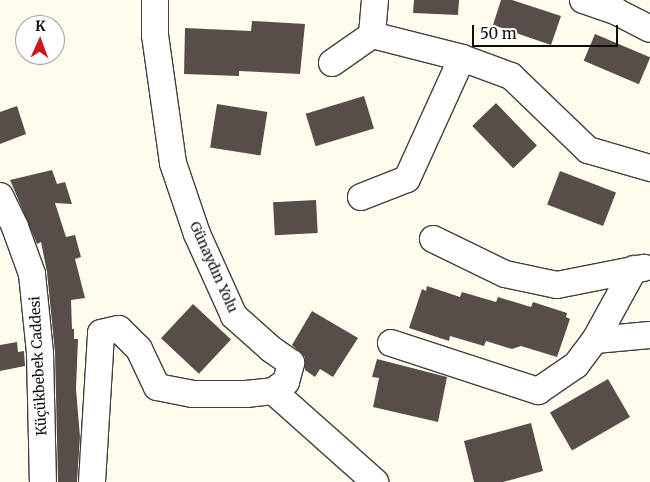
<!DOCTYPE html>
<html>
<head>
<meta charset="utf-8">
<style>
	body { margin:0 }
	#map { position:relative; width:650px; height:482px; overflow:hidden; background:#fffcee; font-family:Merriweather,serif }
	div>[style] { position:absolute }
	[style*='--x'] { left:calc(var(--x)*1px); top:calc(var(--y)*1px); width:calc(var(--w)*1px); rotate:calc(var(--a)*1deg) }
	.building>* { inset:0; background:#574e49; transform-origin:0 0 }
	.roads { filter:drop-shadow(1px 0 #404040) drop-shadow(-1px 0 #404040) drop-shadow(0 1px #404040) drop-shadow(0 -1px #404040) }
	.minor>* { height:26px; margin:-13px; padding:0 13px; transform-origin:13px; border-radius:13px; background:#fff }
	span { translate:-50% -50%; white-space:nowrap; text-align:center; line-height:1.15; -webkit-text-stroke:5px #fff; paint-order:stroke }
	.street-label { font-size:14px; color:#0d0d0d }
	.north { position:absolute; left:15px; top:15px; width:50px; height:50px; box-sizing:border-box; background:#fff; border:1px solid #9e9e9e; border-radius:50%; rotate:2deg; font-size:14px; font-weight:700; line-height:20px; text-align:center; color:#0d0d0d }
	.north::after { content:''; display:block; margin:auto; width:18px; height:22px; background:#cb181d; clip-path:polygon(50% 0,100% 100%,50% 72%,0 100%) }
	.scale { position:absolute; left:472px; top:25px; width:146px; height:22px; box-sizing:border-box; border:2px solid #0d0d0d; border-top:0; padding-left:6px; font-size:15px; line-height:18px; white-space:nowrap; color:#0d0d0d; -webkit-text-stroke:4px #fff; paint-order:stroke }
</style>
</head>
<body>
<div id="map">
	<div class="building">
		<div style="clip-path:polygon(414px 0,459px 0,458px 15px,413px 13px)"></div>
		<div style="clip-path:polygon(501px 0,512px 0,561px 16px,551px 45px,493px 25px)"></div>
		<div style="clip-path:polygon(252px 21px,305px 24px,300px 74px,239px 71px,239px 76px,184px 74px,185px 28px,251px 31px)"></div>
		<div style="left:595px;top:34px;width:60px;height:29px;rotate:23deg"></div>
		<div style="left:364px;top:96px;width:34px;height:61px;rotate:73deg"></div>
		<div style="left:496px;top:103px;width:59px;height:33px;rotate:46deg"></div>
		<div style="left:217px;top:104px;width:51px;height:44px;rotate:9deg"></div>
		<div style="clip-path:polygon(17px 106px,26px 134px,0 144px,0 112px)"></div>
		<div style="clip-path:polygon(52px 170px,57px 184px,65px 182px,72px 204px,55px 203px,66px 237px,75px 235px,81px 257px,75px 259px,85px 298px,71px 300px,72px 329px,74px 329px,74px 339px,78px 339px,76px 389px,80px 437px,77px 482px,58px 482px,55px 353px,47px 272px,41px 242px,37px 244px,10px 180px)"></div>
		<div style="left:560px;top:171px;width:60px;height:36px;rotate:21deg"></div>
		<div style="left:316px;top:200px;width:33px;height:43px;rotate:87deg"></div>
		<div style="clip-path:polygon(427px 286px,460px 297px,462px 292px,496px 302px,498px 297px,531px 307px,533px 302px,567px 313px,566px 317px,570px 319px,557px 357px,521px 346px,512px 349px,486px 341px,484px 346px,450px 336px,449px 341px,409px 328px,422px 289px,426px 291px)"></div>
		<div style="left:193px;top:304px;width:52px;height:47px;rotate:43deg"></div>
		<div style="clip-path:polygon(312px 311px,358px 338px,333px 377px,320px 369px,315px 377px,305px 370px,305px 357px,292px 345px)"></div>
		<div style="clip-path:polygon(17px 342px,18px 352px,24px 351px,25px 366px,0 371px,0 345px)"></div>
		<div style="clip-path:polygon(377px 359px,447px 377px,438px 422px,373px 407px,379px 378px,372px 377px)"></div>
		<div style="left:608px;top:379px;width:44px;height:67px;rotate:60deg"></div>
		<div style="clip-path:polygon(531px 423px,543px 471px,503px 482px,474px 482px,464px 441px)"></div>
	</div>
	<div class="roads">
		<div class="minor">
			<div style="--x:375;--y:0;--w:35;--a:95"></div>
			<div style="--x:372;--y:35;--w:93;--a:14.3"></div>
			<div style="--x:462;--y:58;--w:52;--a:20.2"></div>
			<div style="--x:511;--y:76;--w:107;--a:43.9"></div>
			<div style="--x:588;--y:150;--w:65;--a:16.2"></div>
			<div style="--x:583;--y:0;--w:36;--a:19"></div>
			<div style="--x:617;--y:12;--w:37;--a:27"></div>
			<div style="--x:332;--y:63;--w:49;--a:-35"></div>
			<div style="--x:0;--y:196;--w:34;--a:64"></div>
			<div style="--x:15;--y:227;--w:50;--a:70.1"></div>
			<div style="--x:32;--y:274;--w:79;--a:84.2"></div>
			<div style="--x:40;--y:353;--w:129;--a:88.7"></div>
			<div style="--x:361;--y:197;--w:49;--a:-21.4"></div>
			<div style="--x:407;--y:179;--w:133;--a:-65.6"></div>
			<div style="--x:433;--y:239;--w:80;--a:25.9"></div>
			<div style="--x:505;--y:274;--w:53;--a:11.9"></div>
			<div style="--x:557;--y:285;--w:89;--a:-11.1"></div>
			<div style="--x:595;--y:340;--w:55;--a:-5.2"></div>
			<div style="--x:391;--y:343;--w:155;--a:18.1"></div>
			<div style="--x:538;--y:391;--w:46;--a:-34.4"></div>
			<div style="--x:576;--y:365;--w:31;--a:-53"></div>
			<div style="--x:595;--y:340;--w:81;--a:-61.2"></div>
			<div style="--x:273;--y:391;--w:137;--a:41.7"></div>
			<div style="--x:92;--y:482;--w:149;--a:-86.5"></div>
			<div style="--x:101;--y:333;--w:18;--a:-13"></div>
			<div style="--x:119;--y:329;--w:28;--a:45"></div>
			<div style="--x:139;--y:349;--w:42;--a:64.7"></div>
			<div style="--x:157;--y:387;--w:36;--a:11"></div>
			<div style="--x:192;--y:394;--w:54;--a:0"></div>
			<div style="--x:246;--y:394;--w:27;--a:-6"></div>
			<div style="--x:273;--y:391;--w:16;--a:-35"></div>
			<div style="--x:286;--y:382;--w:20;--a:-75"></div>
			<div style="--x:291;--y:363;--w:24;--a:-145"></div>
			<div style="--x:271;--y:349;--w:50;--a:-138.3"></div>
			<div style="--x:234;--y:316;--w:90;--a:-114.3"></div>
			<div style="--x:197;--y:234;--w:75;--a:-108.7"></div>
			<div style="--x:173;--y:163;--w:129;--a:-98"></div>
			<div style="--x:155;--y:35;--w:35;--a:-90"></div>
		</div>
	</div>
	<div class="street-label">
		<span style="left:214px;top:267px;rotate:66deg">Günaydın Yolu</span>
		<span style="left:38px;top:366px;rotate:-93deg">Küçükbebek Caddesi</span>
	</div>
	<div class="north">K</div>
	<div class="scale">50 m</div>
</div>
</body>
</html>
